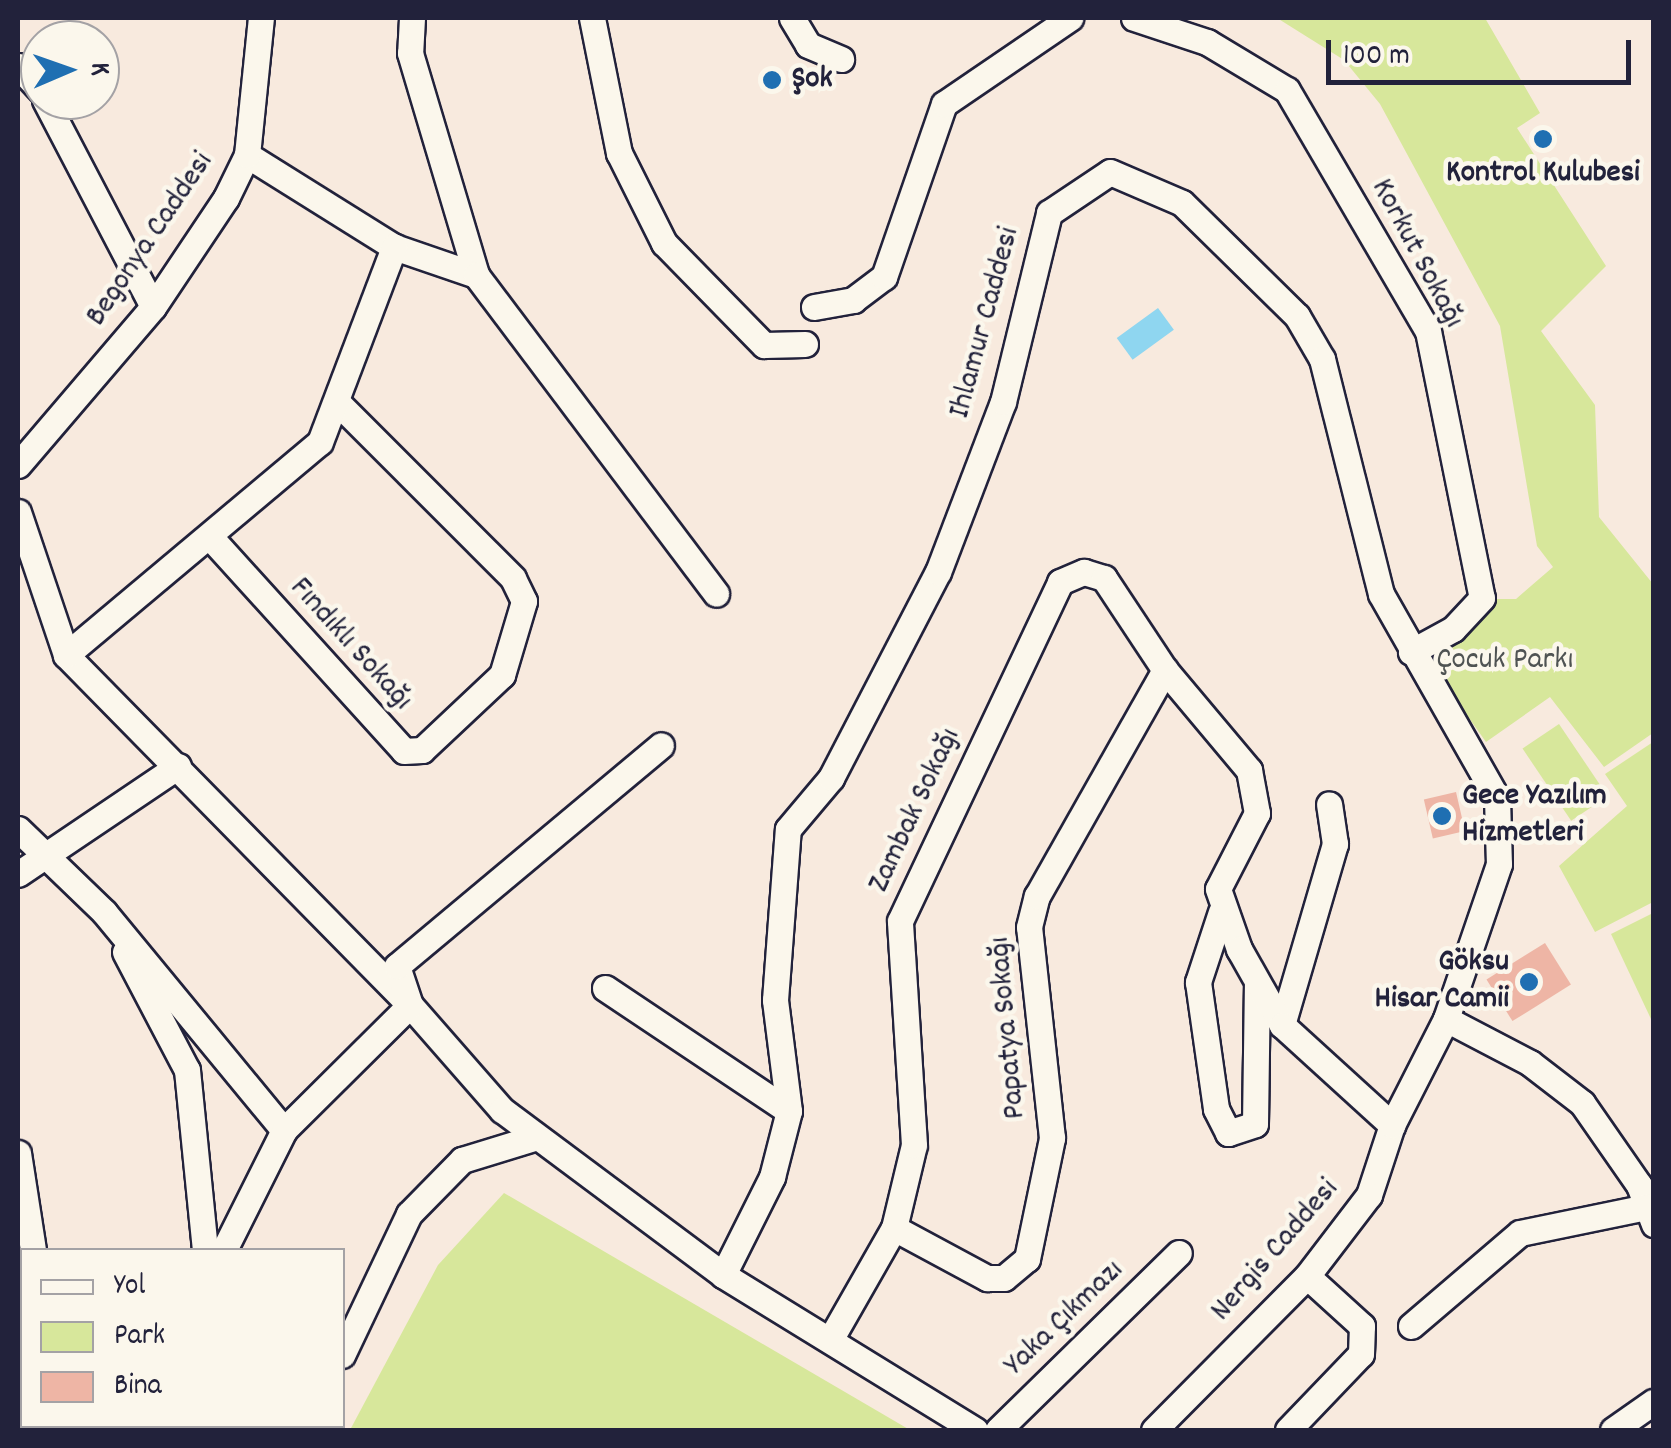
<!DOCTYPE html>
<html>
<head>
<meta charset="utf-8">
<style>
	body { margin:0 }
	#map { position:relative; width:1671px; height:1448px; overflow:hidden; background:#f8eade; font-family:Dekko,sans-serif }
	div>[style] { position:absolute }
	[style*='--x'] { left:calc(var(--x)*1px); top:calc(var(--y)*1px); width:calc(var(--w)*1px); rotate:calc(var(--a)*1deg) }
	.green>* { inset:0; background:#d7e79b; transform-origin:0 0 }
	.water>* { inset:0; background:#8fd6f0; transform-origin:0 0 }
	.building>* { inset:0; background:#eeb5a5; transform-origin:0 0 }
	.roads { filter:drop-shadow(2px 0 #22223b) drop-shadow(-2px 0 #22223b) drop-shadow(0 2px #22223b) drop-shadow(0 -2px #22223b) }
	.minor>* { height:25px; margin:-12.5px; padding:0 12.5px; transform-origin:12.5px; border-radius:12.5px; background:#fbf7ec }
	.dots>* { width:28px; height:28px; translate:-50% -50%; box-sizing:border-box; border:5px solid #fbf7ec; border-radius:50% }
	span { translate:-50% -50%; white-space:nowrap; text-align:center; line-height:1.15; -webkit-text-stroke:9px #fbf7ec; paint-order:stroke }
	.poi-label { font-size:32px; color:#22223b; font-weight:700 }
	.left { translate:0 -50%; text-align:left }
	.right { translate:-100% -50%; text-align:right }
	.street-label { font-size:32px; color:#22223b }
	.park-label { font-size:32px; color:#4f5353 }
	.frame { position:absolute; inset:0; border:20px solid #22223b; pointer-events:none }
	.legend { position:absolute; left:20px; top:1248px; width:325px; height:180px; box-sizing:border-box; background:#fbf7ec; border:2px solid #a4a2a5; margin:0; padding:12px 18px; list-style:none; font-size:30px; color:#22223b }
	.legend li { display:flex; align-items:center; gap:20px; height:50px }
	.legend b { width:50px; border:2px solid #a4a2a5 }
	.north { position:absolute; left:20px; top:20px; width:100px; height:100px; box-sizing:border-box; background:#fbf7ec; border:2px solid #a4a2a5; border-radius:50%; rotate:88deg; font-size:28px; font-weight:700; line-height:40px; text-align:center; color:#22223b }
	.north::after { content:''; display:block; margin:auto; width:35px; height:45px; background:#1f6fb2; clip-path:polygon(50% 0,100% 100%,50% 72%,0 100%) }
	.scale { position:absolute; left:1326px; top:40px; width:305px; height:45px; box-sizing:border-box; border:5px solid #22223b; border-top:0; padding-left:12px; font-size:30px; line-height:35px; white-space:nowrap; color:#22223b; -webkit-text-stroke:8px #fbf7ec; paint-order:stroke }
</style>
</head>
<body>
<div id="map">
	<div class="green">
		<div style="clip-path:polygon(1277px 18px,1485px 18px,1540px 113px,1517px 128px,1606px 266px,1541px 331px,1595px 405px,1599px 517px,1653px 584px,1653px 733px,1604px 767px,1550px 697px,1486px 742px,1449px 690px,1440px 647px,1489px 599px,1516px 599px,1553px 567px,1537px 546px,1500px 326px,1380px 104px,1344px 60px)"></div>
		<div style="left:1559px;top:724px;width:87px;height:44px;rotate:56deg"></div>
		<div style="clip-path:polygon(1653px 742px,1653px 902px,1595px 932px,1559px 866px,1627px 806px,1605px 774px)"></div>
		<div style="clip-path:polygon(1653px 913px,1654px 1018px,1651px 1019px,1611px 934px)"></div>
		<div style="clip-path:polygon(504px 1193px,910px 1430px,350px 1430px,438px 1265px)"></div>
	</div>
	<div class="water">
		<div style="left:1158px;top:308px;width:27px;height:51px;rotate:54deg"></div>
	</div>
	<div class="building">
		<div style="left:1456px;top:792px;width:40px;height:33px;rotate:77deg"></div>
		<div style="left:1545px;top:943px;width:49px;height:69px;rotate:58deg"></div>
	</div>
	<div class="roads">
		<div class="minor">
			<div style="--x:412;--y:18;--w:35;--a:93"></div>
			<div style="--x:410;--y:53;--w:232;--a:73.4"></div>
			<div style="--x:592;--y:18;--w:138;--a:78.7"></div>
			<div style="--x:619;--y:153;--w:101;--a:63.4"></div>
			<div style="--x:664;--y:243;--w:143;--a:45.6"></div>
			<div style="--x:764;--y:345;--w:41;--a:-1.4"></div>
			<div style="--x:792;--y:18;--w:31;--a:59"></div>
			<div style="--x:808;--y:45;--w:36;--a:23"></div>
			<div style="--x:1134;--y:18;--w:77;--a:18.2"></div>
			<div style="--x:1207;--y:42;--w:93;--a:31"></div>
			<div style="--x:1287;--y:90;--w:279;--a:59.7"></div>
			<div style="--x:1428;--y:331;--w:272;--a:78.6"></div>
			<div style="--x:1482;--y:598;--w:42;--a:133.1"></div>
			<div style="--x:1453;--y:629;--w:48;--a:151.3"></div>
			<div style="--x:18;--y:66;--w:33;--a:47"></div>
			<div style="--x:45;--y:100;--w:233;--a:62.4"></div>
			<div style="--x:247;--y:155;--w:173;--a:32"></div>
			<div style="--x:394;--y:247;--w:87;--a:18.9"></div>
			<div style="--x:476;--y:275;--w:399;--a:53"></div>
			<div style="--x:814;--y:307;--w:40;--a:-10"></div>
			<div style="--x:853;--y:300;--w:39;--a:-37"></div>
			<div style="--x:884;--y:277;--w:183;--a:-70.9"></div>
			<div style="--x:944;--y:104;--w:153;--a:-34.3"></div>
			<div style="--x:18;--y:465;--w:208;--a:-49.5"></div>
			<div style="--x:153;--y:307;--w:131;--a:-56.2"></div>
			<div style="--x:226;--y:198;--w:48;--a:-64"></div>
			<div style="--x:247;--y:155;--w:138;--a:-84.2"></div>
			<div style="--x:18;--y:512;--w:151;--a:71.4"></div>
			<div style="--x:66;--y:655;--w:491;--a:45.5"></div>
			<div style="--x:410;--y:1005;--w:140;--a:48.8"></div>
			<div style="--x:502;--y:1110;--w:276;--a:36.7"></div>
			<div style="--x:723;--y:1275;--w:296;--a:31.6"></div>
			<div style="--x:211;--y:538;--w:287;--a:47.8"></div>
			<div style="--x:404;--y:751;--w:18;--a:-3"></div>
			<div style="--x:422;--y:750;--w:110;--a:-43.2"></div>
			<div style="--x:502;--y:675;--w:77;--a:-73.4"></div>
			<div style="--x:524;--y:601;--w:25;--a:-116"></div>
			<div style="--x:513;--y:578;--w:247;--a:-135"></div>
			<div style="--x:66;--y:655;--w:331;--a:-40"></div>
			<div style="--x:320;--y:442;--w:209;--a:-69.2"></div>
			<div style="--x:18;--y:829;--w:120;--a:44"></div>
			<div style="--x:104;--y:912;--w:283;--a:50.5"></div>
			<div style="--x:18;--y:874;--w:193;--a:-34"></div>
			<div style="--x:1221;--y:912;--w:74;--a:108.2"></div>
			<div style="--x:1198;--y:982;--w:128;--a:81.9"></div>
			<div style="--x:1216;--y:1109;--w:27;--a:63"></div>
			<div style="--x:1228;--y:1133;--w:28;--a:-18"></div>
			<div style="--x:1255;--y:1124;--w:140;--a:-89.2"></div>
			<div style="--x:125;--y:952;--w:133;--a:62.3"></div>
			<div style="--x:187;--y:1070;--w:181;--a:84.3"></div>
			<div style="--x:605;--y:988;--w:221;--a:33.8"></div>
			<div style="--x:1446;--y:1019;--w:95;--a:27.6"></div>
			<div style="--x:1530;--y:1063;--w:66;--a:37.6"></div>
			<div style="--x:1582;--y:1103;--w:100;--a:55.2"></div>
			<div style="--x:1639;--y:1185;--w:42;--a:69"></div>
			<div style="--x:1282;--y:1025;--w:189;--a:-73.7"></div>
			<div style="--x:1335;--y:844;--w:40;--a:-98.5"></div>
			<div style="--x:18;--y:1153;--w:98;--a:81.2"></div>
			<div style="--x:894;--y:1228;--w:106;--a:28.3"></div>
			<div style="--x:987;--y:1278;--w:17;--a:0"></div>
			<div style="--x:1004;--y:1278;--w:30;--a:-40"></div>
			<div style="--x:1027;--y:1259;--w:124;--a:-78.3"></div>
			<div style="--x:1052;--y:1138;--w:212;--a:-96.2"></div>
			<div style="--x:1029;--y:927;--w:32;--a:-76"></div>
			<div style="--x:1037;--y:896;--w:260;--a:-60.5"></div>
			<div style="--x:224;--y:1250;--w:134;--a:-63.4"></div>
			<div style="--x:284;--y:1130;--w:177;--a:-44.8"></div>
			<div style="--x:410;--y:1005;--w:41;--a:-108.4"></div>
			<div style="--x:397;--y:966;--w:344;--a:-39.9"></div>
			<div style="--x:723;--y:1275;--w:110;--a:-63.4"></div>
			<div style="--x:772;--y:1177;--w:68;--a:-75.6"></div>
			<div style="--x:789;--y:1111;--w:112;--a:-97.2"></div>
			<div style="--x:775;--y:1000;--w:171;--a:-85.7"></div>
			<div style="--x:788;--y:829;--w:67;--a:-49.9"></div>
			<div style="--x:831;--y:778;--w:232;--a:-62.6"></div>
			<div style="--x:938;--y:572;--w:182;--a:-69.1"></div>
			<div style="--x:1003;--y:402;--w:195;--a:-76.3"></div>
			<div style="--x:1049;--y:213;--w:73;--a:-33.9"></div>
			<div style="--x:1110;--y:172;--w:78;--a:23.3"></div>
			<div style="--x:1182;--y:203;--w:161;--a:44.5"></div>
			<div style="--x:1297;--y:316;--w:50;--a:59.8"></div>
			<div style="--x:1322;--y:359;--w:242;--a:75.9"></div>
			<div style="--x:1381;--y:594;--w:235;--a:60.4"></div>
			<div style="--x:1497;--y:798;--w:66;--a:88.3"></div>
			<div style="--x:1499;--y:864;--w:164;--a:108.9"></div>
			<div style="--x:1446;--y:1019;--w:119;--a:117"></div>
			<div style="--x:1392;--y:1125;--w:74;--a:108.2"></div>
			<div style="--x:1369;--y:1195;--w:102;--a:127.4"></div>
			<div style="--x:1307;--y:1276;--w:217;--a:134.8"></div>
			<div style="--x:1411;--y:1326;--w:143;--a:-40.5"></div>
			<div style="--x:1520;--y:1233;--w:130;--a:-11.6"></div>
			<div style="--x:830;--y:1340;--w:129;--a:-60.3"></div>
			<div style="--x:894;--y:1228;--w:85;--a:-76.5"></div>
			<div style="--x:914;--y:1145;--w:224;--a:-93.6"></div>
			<div style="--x:900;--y:921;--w:375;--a:-64.7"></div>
			<div style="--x:1060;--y:582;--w:26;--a:-23"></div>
			<div style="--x:1084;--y:572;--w:21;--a:17"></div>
			<div style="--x:1104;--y:578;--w:110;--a:56.5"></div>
			<div style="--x:1165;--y:670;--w:131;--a:50"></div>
			<div style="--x:1249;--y:770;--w:44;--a:79.5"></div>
			<div style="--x:1257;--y:813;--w:85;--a:117.2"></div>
			<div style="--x:1218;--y:889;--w:64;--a:70.7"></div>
			<div style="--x:1239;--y:949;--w:87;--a:60.5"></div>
			<div style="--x:1282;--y:1025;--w:149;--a:42.3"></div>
			<div style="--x:342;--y:1355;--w:156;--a:-64.6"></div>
			<div style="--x:409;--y:1214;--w:76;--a:-45.5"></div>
			<div style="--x:462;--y:1160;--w:75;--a:-17"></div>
			<div style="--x:87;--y:1426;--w:8;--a:30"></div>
			<div style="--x:303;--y:1430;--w:5;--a:-53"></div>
			<div style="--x:998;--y:1430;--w:253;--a:-44.4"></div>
			<div style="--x:1288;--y:1430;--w:105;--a:-46.2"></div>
			<div style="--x:1361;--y:1354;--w:28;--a:-88"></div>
			<div style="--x:1362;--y:1326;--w:74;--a:-137.7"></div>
			<div style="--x:1613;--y:1430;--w:49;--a:-35"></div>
		</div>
	</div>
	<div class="dots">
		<div style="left:772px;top:80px;background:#1f6fb2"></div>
		<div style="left:1543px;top:139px;background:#1f6fb2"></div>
		<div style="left:1442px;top:816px;background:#1f6fb2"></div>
		<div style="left:1529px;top:982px;background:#1f6fb2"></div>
	</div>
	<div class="poi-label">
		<span class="left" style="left:792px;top:80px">Şok</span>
		<span style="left:1543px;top:174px">Kontrol Kulubesi</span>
		<span class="left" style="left:1462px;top:816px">Gece Yazılım<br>Hizmetleri</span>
		<span class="right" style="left:1509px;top:982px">Göksu<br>Hisar Camii</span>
	</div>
	<div class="street-label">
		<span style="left:151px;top:240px;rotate:-56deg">Begonya Caddesi</span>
		<span style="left:1416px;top:254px;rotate:62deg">Korkut Sokağı</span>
		<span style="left:986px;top:323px;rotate:-75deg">Ihlamur Caddesi</span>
		<span style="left:350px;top:645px;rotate:48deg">Fındıklı Sokağı</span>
		<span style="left:916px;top:811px;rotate:-65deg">Zambak Sokağı</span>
		<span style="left:1009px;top:1028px;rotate:-95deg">Papatya Sokağı</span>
		<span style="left:1276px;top:1251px;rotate:-49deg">Nergis Caddesi</span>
		<span style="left:1065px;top:1319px;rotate:-44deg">Yaka Çıkmazı</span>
	</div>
	<div class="park-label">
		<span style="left:1505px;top:661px">Çocuk Parkı</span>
	</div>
	<div class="frame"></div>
	<ul class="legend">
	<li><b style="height:12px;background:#fbf7ec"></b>Yol</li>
	<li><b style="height:28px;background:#d7e79b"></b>Park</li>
	<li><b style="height:28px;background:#eeb5a5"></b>Bina</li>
	</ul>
	<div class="north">K</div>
	<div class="scale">100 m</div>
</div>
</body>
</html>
